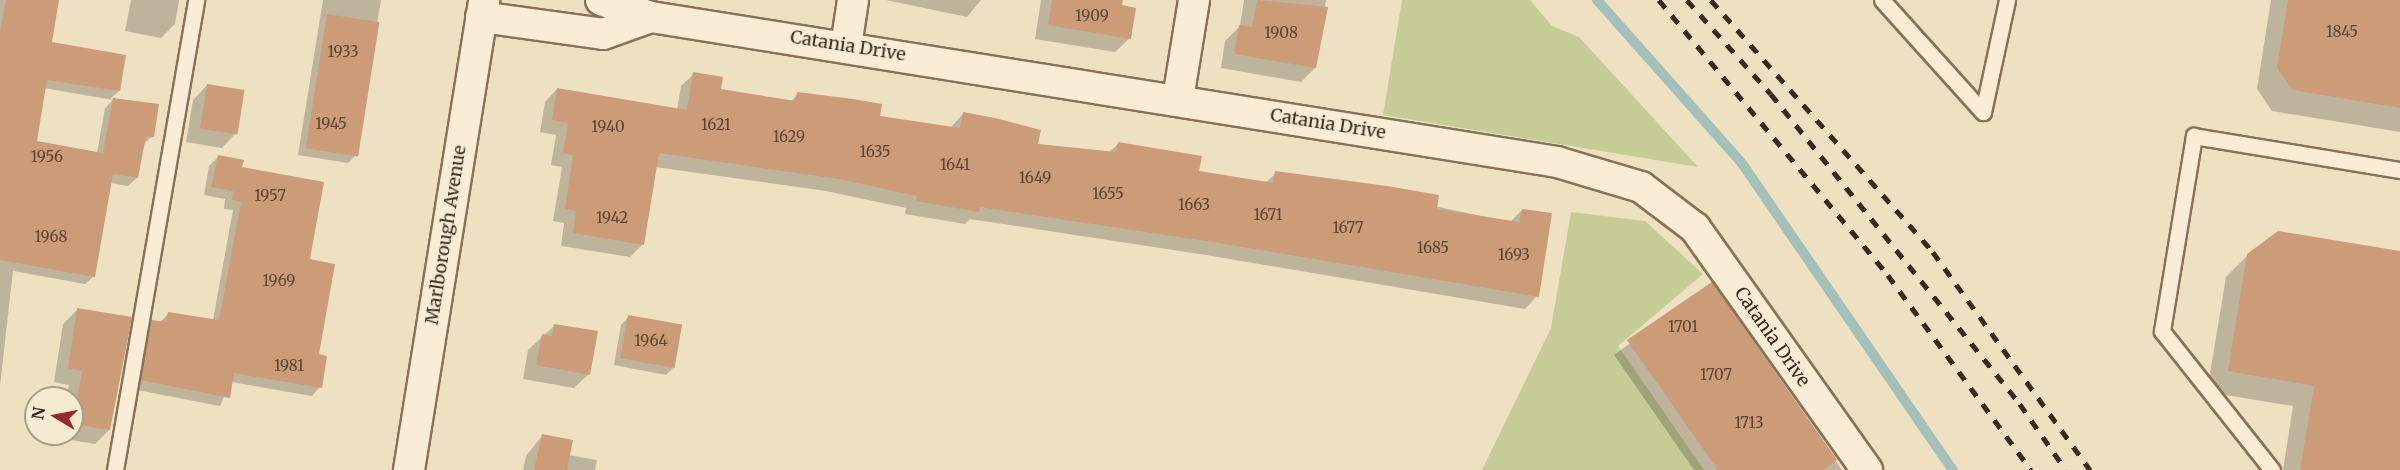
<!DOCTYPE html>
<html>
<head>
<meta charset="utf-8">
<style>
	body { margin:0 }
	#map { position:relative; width:2400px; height:470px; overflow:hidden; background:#eee1c2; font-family:Merriweather,serif }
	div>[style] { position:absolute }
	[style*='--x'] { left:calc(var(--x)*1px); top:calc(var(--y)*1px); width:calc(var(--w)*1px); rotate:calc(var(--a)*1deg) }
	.green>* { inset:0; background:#c6cc96 }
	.shadow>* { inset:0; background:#0003 }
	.stream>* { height:10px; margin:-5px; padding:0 5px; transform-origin:5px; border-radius:5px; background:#a4c0b8 }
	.building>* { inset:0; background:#cc9b78; transform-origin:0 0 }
	.roads { filter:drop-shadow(2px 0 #877259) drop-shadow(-2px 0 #877259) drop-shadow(0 2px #877259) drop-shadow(0 -2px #877259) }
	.service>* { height:15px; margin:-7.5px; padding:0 7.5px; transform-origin:7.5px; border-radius:7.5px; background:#f9eed5 }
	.minor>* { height:30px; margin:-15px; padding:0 15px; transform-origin:15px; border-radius:15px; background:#f9eed5 }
	.rail>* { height:4.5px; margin-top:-2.25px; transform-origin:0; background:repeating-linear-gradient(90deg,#372a1d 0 10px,transparent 0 20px) }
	span { translate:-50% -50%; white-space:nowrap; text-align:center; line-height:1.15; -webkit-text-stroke:4.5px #f5ebd2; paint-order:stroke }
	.number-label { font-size:15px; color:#5c4634 }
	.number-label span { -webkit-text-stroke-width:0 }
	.street-label { font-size:18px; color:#372a1d }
	.north { position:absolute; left:24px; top:386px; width:60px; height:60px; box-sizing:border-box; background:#f5ebd2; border:2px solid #a99e8a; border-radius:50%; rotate:280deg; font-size:16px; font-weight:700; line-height:24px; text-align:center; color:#372a1d }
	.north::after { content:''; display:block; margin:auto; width:21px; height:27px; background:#96292a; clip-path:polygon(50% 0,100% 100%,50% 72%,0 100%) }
</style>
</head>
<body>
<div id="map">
	<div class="green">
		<div style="clip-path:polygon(1402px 0,1530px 0,1552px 26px,1579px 37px,1698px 167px,1383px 115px)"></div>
		<div style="clip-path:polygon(1571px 212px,1645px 221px,1703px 274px,1618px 346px,1704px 470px,1482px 470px,1551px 328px)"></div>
	</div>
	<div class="shadow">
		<div style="clip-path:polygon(evenodd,0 0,57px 0,50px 44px,119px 91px,110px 99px,157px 106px,153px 136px,143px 144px,137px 178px,128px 186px,110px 183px,94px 276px,85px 284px,13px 271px,0 386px,0 0,44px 88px,113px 100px,105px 108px,97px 153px,35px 142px,44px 88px)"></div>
		<div style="clip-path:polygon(131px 0,179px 0,175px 24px,161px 38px,125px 31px)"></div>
		<div style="clip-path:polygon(323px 0,381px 0,355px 156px,348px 163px,298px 155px)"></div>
		<div style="clip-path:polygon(886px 0,981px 0,967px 17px)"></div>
		<div style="clip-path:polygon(1041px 0,1121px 0,1130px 38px,1115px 52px,1035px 39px)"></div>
		<div style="clip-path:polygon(1244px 0,1326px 0,1315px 68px,1301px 82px,1221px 68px,1225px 41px,1240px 26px)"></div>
		<div style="clip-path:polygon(2271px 0,2400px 0,2400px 132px,2272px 111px,2257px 89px)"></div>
		<div style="clip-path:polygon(694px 74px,719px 91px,790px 102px,798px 94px,878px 117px,950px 128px,963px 114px,1037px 145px,1109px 152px,1118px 144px,1197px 172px,1265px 183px,1276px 173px,1510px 222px,1522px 210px,1537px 296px,1525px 309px,1206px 255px,970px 219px,965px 224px,905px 214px,906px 208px,826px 191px,655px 167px,643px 244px,630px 257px,561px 246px,564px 223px,553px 221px,562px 167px,551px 165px,556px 135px,540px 132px,545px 102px,557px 89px,677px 110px,681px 86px)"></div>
		<div style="clip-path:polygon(207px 85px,236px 133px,222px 148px,186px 142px,193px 100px)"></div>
		<div style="clip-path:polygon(218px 157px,241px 168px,309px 260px,320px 387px,312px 396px,231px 382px,220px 406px,132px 389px,143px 330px,151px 322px,159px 323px,168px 314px,213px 320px,233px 210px,224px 209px,225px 199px,204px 195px,209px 166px)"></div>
		<div style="clip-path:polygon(2400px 253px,2400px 470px,2283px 470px,2293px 406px,2207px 392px,2226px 277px,2248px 255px)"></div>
		<div style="clip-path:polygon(1712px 284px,1842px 470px,1694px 470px,1614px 355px)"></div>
		<div style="clip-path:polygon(78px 309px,109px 430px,95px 444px,59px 438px,72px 434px,72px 398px,66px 398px,69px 385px,54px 382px,63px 324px)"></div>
		<div style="clip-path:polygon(628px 317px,674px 367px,666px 375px,614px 365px,621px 325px)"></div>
		<div style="clip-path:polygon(555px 325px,589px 374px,574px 388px,523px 379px,528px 350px)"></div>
		<div style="clip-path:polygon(542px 436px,568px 455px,597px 460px,595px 470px,523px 470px,526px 456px)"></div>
	</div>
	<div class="stream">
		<div style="--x:1597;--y:0;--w:217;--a:48.4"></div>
		<div style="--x:1741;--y:162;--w:374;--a:55.5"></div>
	</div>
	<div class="building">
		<div style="clip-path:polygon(6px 0,59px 0,52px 42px,126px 55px,120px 91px,47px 80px,37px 141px,103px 153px,113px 98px,159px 104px,154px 137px,146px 136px,138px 178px,113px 174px,95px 277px,0 260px,0 33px)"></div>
		<div style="clip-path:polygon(1052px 0,1123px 0,1122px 5px,1136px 8px,1131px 39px,1048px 25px)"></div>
		<div style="clip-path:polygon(1257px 0,1328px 7px,1316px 68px,1234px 54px,1239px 25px,1252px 27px)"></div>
		<div style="clip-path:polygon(2288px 0,2400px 0,2400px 108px,2293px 90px,2277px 68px)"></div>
		<div style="left:327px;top:14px;width:53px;height:136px;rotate:9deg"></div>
		<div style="clip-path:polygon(693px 72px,723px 77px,721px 89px,795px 101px,797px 92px,853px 99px,882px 104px,880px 116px,960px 128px,963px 112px,995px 118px,1041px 130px,1038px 144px,1116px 152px,1118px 142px,1202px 156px,1199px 171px,1273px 183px,1275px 171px,1387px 186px,1439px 195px,1437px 209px,1519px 222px,1522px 209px,1552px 213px,1539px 297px,1219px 243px,980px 207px,979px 212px,916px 201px,917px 196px,839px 179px,659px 153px,644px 245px,573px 233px,576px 211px,565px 209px,573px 155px,563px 153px,568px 123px,552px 120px,557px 88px,687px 110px)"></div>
		<div style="left:207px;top:84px;width:38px;height:45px;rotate:9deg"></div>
		<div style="clip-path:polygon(218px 155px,244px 160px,242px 167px,324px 182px,310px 259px,335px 264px,319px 354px,327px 356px,322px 388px,234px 373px,230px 398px,140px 380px,151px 320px,166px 322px,168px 312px,219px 320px,241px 202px,232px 200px,233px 191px,211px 187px)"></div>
		<div style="clip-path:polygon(2278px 231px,2400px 251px,2400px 470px,2300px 470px,2314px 386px,2228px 371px,2247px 254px)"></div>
		<div style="clip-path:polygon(1712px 282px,1837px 460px,1823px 470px,1718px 470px,1627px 340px)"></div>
		<div style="clip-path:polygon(77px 308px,132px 317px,110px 430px,73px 424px,82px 371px,68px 368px)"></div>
		<div style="left:628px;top:315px;width:55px;height:44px;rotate:10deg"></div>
		<div style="clip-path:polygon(554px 324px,598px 331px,590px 375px,536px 365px,542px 334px,552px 336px)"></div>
		<div style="clip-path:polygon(542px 434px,573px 440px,567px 470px,534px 470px)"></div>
	</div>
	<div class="roads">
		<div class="service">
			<div style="--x:1882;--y:0;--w:151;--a:48"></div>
			<div style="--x:1983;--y:112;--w:115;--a:-77.9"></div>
			<div style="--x:115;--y:470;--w:477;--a:-80.2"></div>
			<div style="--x:2272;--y:470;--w:177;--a:-128.4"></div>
			<div style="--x:2162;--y:331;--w:198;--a:-80.7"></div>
			<div style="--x:2194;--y:136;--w:209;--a:9.4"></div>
		</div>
		<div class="minor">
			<div style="--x:601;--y:0;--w:53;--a:18.8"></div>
			<div style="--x:651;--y:17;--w:918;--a:9.09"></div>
			<div style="--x:1557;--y:162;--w:88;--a:16.6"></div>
			<div style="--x:1641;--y:187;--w:68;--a:37.2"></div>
			<div style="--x:1695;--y:228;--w:297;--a:54.6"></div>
			<div style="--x:481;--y:17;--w:123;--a:7.9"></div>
			<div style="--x:603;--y:34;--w:51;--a:-19.5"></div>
			<div style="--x:846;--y:46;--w:47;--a:-81.3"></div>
			<div style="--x:1178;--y:99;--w:100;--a:-80.8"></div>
			<div style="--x:409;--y:470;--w:476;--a:-80.9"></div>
		</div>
	</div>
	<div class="rail">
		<div style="--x:1659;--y:0;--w:358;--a:50.2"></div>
		<div style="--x:1888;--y:275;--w:242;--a:53.7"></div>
		<div style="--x:1687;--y:0;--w:126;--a:48.2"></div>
		<div style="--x:1771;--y:94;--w:398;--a:51.2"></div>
		<div style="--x:2020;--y:404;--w:80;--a:55.1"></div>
		<div style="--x:1711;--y:0;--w:336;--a:48.6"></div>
		<div style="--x:1933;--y:252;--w:269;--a:54.2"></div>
	</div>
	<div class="number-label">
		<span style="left:1092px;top:16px">1909</span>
		<span style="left:2342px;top:32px">1845</span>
		<span style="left:1281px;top:33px">1908</span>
		<span style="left:343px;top:52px">1933</span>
		<span style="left:331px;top:124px">1945</span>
		<span style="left:716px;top:125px">1621</span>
		<span style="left:608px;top:127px">1940</span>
		<span style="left:789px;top:137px">1629</span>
		<span style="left:875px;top:152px">1635</span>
		<span style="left:47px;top:157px">1956</span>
		<span style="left:955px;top:165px">1641</span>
		<span style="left:1035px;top:178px">1649</span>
		<span style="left:1108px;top:194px">1655</span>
		<span style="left:270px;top:196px">1957</span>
		<span style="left:1194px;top:205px">1663</span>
		<span style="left:1268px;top:215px">1671</span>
		<span style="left:612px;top:218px">1942</span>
		<span style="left:1348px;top:228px">1677</span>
		<span style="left:51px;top:237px">1968</span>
		<span style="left:1433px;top:248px">1685</span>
		<span style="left:1514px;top:255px">1693</span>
		<span style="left:279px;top:281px">1969</span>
		<span style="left:1683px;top:327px">1701</span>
		<span style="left:651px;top:341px">1964</span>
		<span style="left:289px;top:366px">1981</span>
		<span style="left:1716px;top:375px">1707</span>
		<span style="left:1749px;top:423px">1713</span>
	</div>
	<div class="street-label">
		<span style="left:848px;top:46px;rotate:9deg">Catania Drive</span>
		<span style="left:1328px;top:124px;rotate:9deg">Catania Drive</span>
		<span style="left:446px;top:235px;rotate:-81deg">Marlborough Avenue</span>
		<span style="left:1772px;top:337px;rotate:55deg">Catania Drive</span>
	</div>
	<div class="north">N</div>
</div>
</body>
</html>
